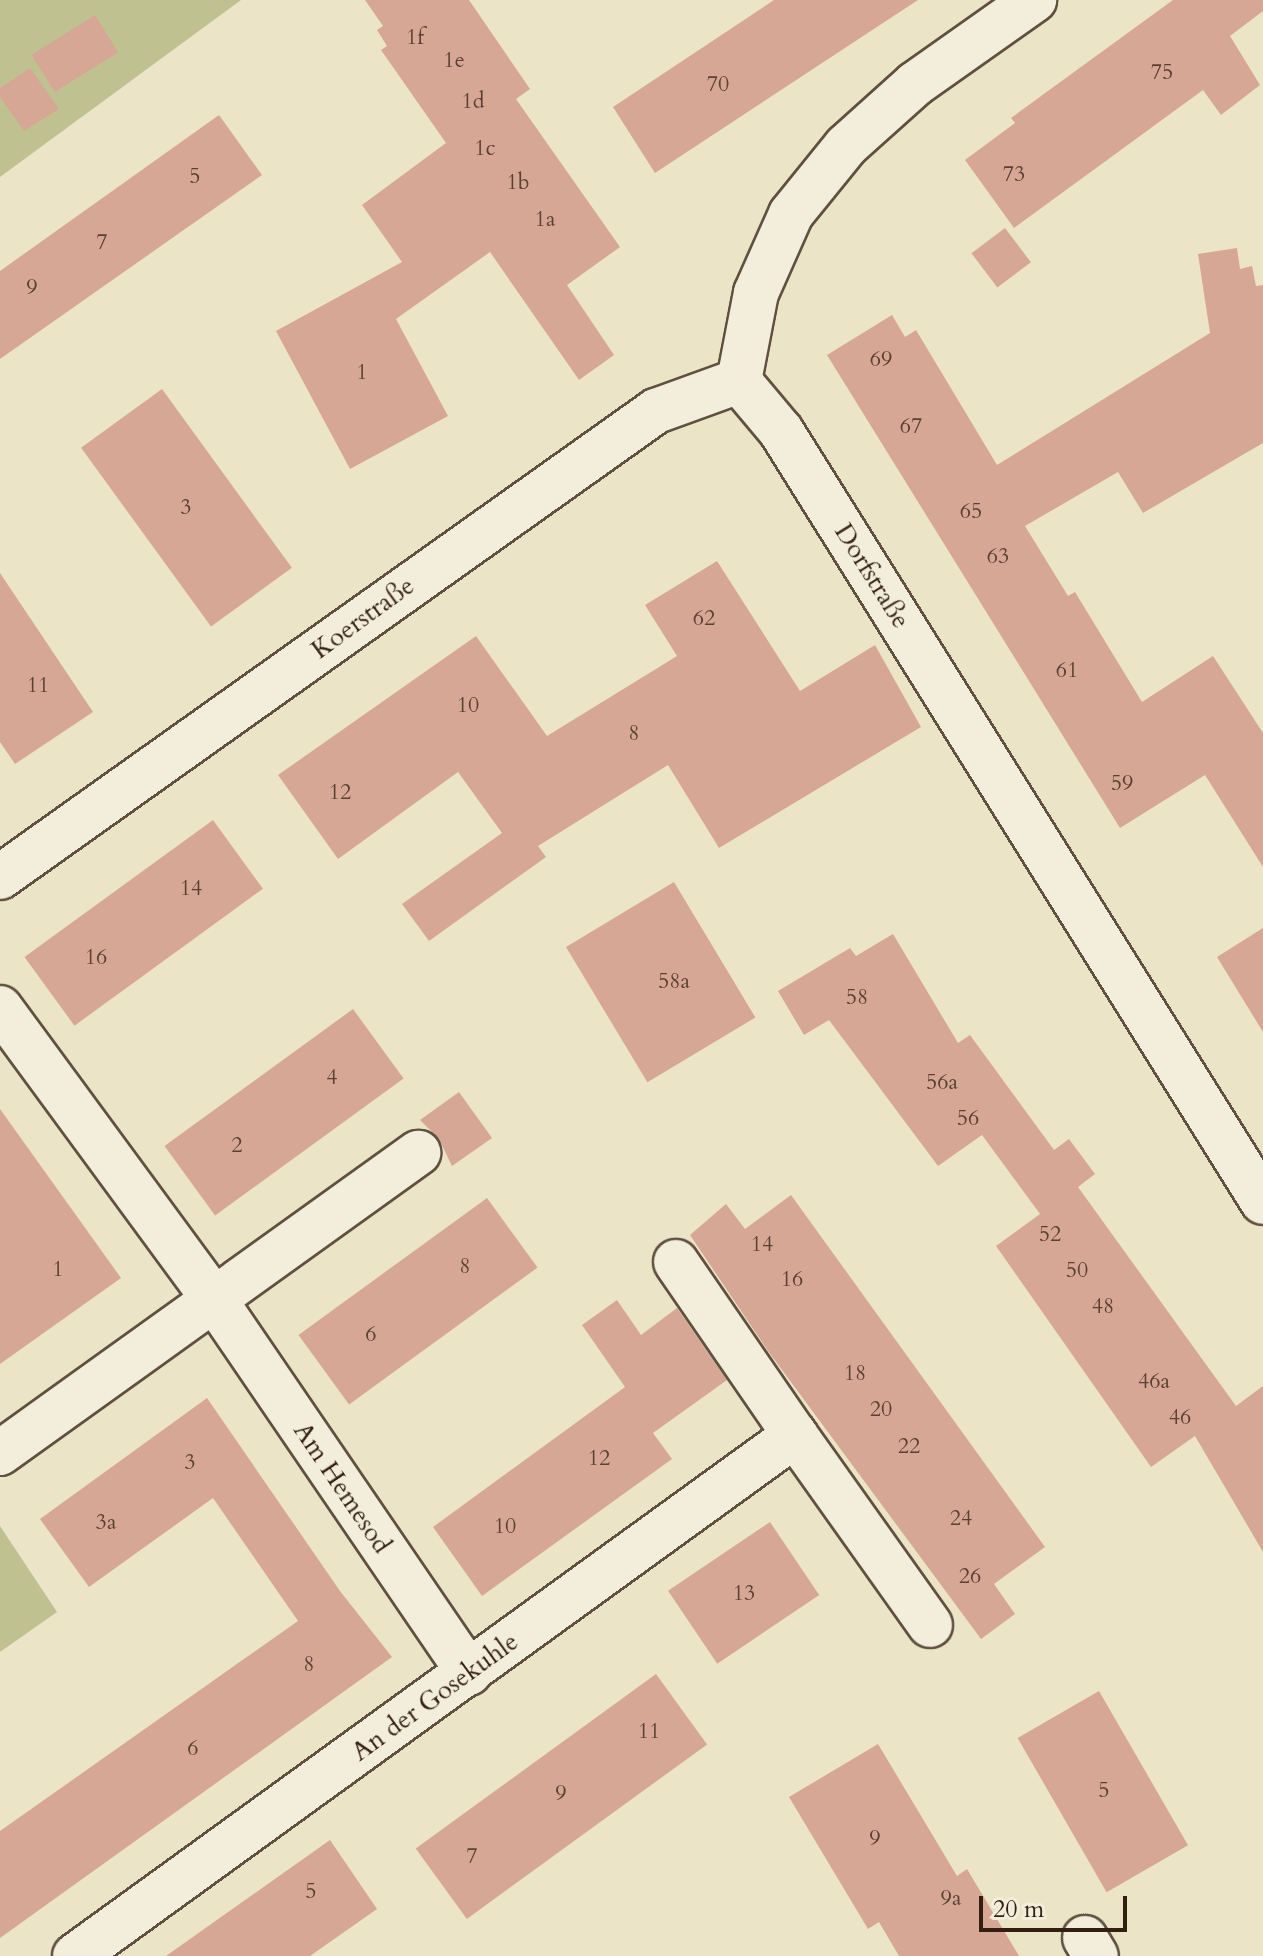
<!DOCTYPE html>
<html>
<head>
<meta charset="utf-8">
<style>
	body { margin:0 }
	#map { position:relative; width:1263px; height:1956px; overflow:hidden; background:#ece4c7; font-family:Cardo,serif }
	div>[style] { position:absolute }
	[style*='--x'] { left:calc(var(--x)*1px); top:calc(var(--y)*1px); width:calc(var(--w)*1px); rotate:calc(var(--a)*1deg) }
	.green>* { inset:0; background:#bfc290 }
	.building>* { inset:0; background:#d7a795; transform-origin:0 0 }
	.roads { filter:drop-shadow(2px 0 #60503f) drop-shadow(-2px 0 #60503f) drop-shadow(0 2px #60503f) drop-shadow(0 -2px #60503f) }
	.minor>* { height:44px; margin:-22px; padding:0 22px; transform-origin:22px; border-radius:22px; background:#f3eddb }
	span { translate:-50% -50%; white-space:nowrap; text-align:center; line-height:1.15; -webkit-text-stroke:8px #f3eddb; paint-order:stroke }
	.number-label { font-size:22px; color:#5b4133 }
	.number-label span { -webkit-text-stroke-width:0 }
	.street-label { font-size:26px; color:#321f12 }
	.scale { position:absolute; left:979px; top:1896px; width:148px; height:36px; box-sizing:border-box; border:4px solid #321f12; border-top:0; padding-left:10px; font-size:24px; line-height:28px; white-space:nowrap; color:#321f12; -webkit-text-stroke:6px #f3eddb; paint-order:stroke }
</style>
</head>
<body>
<div id="map">
	<div class="green">
		<div style="clip-path:polygon(0 0,241px 0,0 177px)"></div>
		<div style="clip-path:polygon(0 1526px,57px 1612px,0 1652px)"></div>
	</div>
	<div class="building">
		<div style="clip-path:polygon(365px 0,469px 0,530px 89px,516px 99px,620px 247px,567px 285px,614px 355px,579px 380px,490px 252px,396px 319px,448px 416px,350px 469px,276px 331px,402px 262px,362px 205px,446px 143px,381px 50px,387px 46px,377px 30px,383px 26px)"></div>
		<div style="clip-path:polygon(774px 0,918px 0,655px 173px,613px 107px)"></div>
		<div style="clip-path:polygon(1173px 0,1263px 0,1263px 11px,1230px 36px,1260px 85px,1221px 115px,1203px 90px,1014px 228px,965px 160px,1015px 123px,1011px 118px)"></div>
		<div style="left:95px;top:15px;width:44px;height:75px;rotate:58deg"></div>
		<div style="clip-path:polygon(30px 68px,59px 109px,24px 131px,0 97px,0 88px)"></div>
		<div style="clip-path:polygon(219px 115px,262px 175px,0 359px,0 271px)"></div>
		<div style="left:1005px;top:228px;width:43px;height:42px;rotate:53deg"></div>
		<div style="clip-path:polygon(1237px 248px,1240px 269px,1252px 266px,1256px 286px,1263px 285px,1263px 443px,1143px 513px,1118px 472px,1025px 526px,1068px 596px,1075px 592px,1142px 702px,1213px 656px,1263px 733px,1263px 867px,1205px 775px,1120px 828px,827px 355px,892px 315px,905px 337px,916px 330px,997px 465px,1210px 333px,1198px 254px)"></div>
		<div style="left:162px;top:389px;width:221px;height:100px;rotate:54deg"></div>
		<div style="clip-path:polygon(717px 561px,800px 691px,875px 645px,921px 727px,719px 848px,668px 765px,538px 846px,546px 857px,429px 941px,402px 904px,502px 833px,458px 772px,338px 859px,278px 775px,476px 636px,547px 736px,677px 656px,645px 605px)"></div>
		<div style="clip-path:polygon(0 573px,93px 712px,15px 764px,0 742px)"></div>
		<div style="left:213px;top:820px;width:85px;height:233px;rotate:54deg"></div>
		<div style="left:674px;top:882px;width:158px;height:126px;rotate:59deg"></div>
		<div style="clip-path:polygon(1263px 928px,1263px 1032px,1217px 957px)"></div>
		<div style="clip-path:polygon(893px 934px,958px 1043px,970px 1035px,1054px 1150px,1069px 1139px,1095px 1174px,1078px 1187px,1236px 1406px,1263px 1386px,1263px 1552px,1195px 1436px,1151px 1467px,996px 1246px,1040px 1214px,982px 1135px,938px 1166px,829px 1020px,804px 1035px,778px 991px,850px 948px,856px 956px)"></div>
		<div style="left:353px;top:1009px;width:86px;height:233px;rotate:54deg"></div>
		<div style="clip-path:polygon(459px 1092px,492px 1138px,452px 1166px,439px 1139px,420px 1120px)"></div>
		<div style="clip-path:polygon(0 1109px,121px 1278px,0 1364px)"></div>
		<div style="clip-path:polygon(791px 1195px,1045px 1547px,994px 1584px,1015px 1614px,981px 1639px,768px 1351px,690px 1235px,726px 1204px,745px 1229px)"></div>
		<div style="left:487px;top:1198px;width:86px;height:233px;rotate:54deg"></div>
		<div style="clip-path:polygon(617px 1300px,641px 1335px,677px 1308px,727px 1380px,653px 1433px,672px 1459px,482px 1596px,433px 1527px,625px 1387px,582px 1325px)"></div>
		<div style="clip-path:polygon(207px 1398px,340px 1591px,392px 1657px,0 1938px,0 1831px,298px 1621px,213px 1498px,89px 1587px,40px 1519px)"></div>
		<div style="left:770px;top:1522px;width:88px;height:123px;rotate:56deg"></div>
		<div style="left:656px;top:1674px;width:87px;height:297px;rotate:54deg"></div>
		<div style="left:1099px;top:1691px;width:178px;height:94px;rotate:60deg"></div>
		<div style="clip-path:polygon(878px 1744px,957px 1876px,967px 1869px,1019px 1956px,899px 1956px,879px 1922px,868px 1929px,789px 1797px)"></div>
		<div style="clip-path:polygon(330px 1840px,377px 1909px,310px 1956px,166px 1956px)"></div>
	</div>
	<div class="roads">
		<div class="minor">
			<div style="--x:739;--y:381;--w:65;--a:50"></div>
			<div style="--x:781;--y:431;--w:909;--a:57.99"></div>
			<div style="--x:739;--y:381;--w:90;--a:-79.1"></div>
			<div style="--x:756;--y:293;--w:86;--a:-66.1"></div>
			<div style="--x:791;--y:214;--w:87;--a:-51"></div>
			<div style="--x:846;--y:146;--w:93;--a:-41.9"></div>
			<div style="--x:915;--y:84;--w:146;--a:-35.2"></div>
			<div style="--x:0;--y:877;--w:805;--a:-35.39"></div>
			<div style="--x:656;--y:411;--w:88;--a:-19.9"></div>
			<div style="--x:0;--y:1008;--w:365;--a:53.7"></div>
			<div style="--x:216;--y:1302;--w:449;--a:55.7"></div>
			<div style="--x:676;--y:1262;--w:210;--a:55.5"></div>
			<div style="--x:0;--y:1453;--w:515;--a:-35.67"></div>
			<div style="--x:1085;--y:1938;--w:21;--a:59"></div>
			<div style="--x:75;--y:1956;--w:889;--a:-35.89"></div>
			<div style="--x:795;--y:1435;--w:233;--a:54.6"></div>
		</div>
	</div>
	<div class="number-label">
		<span style="left:415px;top:38px">1f</span>
		<span style="left:454px;top:61px">1e</span>
		<span style="left:1162px;top:73px">75</span>
		<span style="left:718px;top:85px">70</span>
		<span style="left:473px;top:102px">1d</span>
		<span style="left:485px;top:149px">1c</span>
		<span style="left:1014px;top:175px">73</span>
		<span style="left:195px;top:177px">5</span>
		<span style="left:518px;top:183px">1b</span>
		<span style="left:545px;top:220px">1a</span>
		<span style="left:102px;top:243px">7</span>
		<span style="left:32px;top:288px">9</span>
		<span style="left:881px;top:360px">69</span>
		<span style="left:362px;top:373px">1</span>
		<span style="left:911px;top:427px">67</span>
		<span style="left:186px;top:508px">3</span>
		<span style="left:971px;top:512px">65</span>
		<span style="left:998px;top:557px">63</span>
		<span style="left:704px;top:619px">62</span>
		<span style="left:1067px;top:671px">61</span>
		<span style="left:38px;top:686px">11</span>
		<span style="left:468px;top:706px">10</span>
		<span style="left:634px;top:734px">8</span>
		<span style="left:1122px;top:784px">59</span>
		<span style="left:340px;top:793px">12</span>
		<span style="left:191px;top:889px">14</span>
		<span style="left:96px;top:958px">16</span>
		<span style="left:674px;top:982px">58a</span>
		<span style="left:857px;top:998px">58</span>
		<span style="left:332px;top:1078px">4</span>
		<span style="left:942px;top:1083px">56a</span>
		<span style="left:968px;top:1119px">56</span>
		<span style="left:237px;top:1146px">2</span>
		<span style="left:1050px;top:1235px">52</span>
		<span style="left:762px;top:1245px">14</span>
		<span style="left:465px;top:1267px">8</span>
		<span style="left:58px;top:1270px">1</span>
		<span style="left:1077px;top:1271px">50</span>
		<span style="left:792px;top:1280px">16</span>
		<span style="left:1103px;top:1307px">48</span>
		<span style="left:371px;top:1335px">6</span>
		<span style="left:855px;top:1374px">18</span>
		<span style="left:1154px;top:1382px">46a</span>
		<span style="left:881px;top:1410px">20</span>
		<span style="left:1180px;top:1418px">46</span>
		<span style="left:909px;top:1447px">22</span>
		<span style="left:599px;top:1459px">12</span>
		<span style="left:190px;top:1463px">3</span>
		<span style="left:961px;top:1519px">24</span>
		<span style="left:106px;top:1523px">3a</span>
		<span style="left:505px;top:1527px">10</span>
		<span style="left:970px;top:1577px">26</span>
		<span style="left:744px;top:1594px">13</span>
		<span style="left:309px;top:1665px">8</span>
		<span style="left:649px;top:1732px">11</span>
		<span style="left:193px;top:1749px">6</span>
		<span style="left:1104px;top:1791px">5</span>
		<span style="left:561px;top:1794px">9</span>
		<span style="left:875px;top:1839px">9</span>
		<span style="left:472px;top:1857px">7</span>
		<span style="left:311px;top:1892px">5</span>
		<span style="left:951px;top:1899px">9a</span>
	</div>
	<div class="street-label">
		<span style="left:872px;top:576px;rotate:58deg">Dorfstraße</span>
		<span style="left:363px;top:618px;rotate:-36deg">Koerstraße</span>
		<span style="left:342px;top:1488px;rotate:56deg">Am Hemesod</span>
		<span style="left:435px;top:1697px;rotate:-36deg">An der Gosekuhle</span>
	</div>
	<div class="scale">20 m</div>
</div>
</body>
</html>
